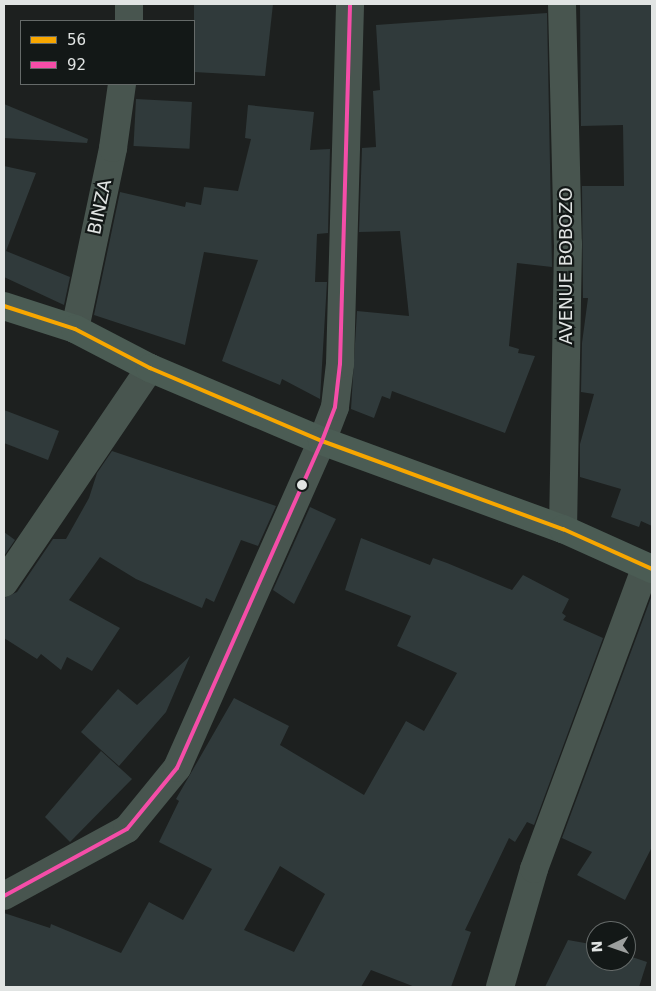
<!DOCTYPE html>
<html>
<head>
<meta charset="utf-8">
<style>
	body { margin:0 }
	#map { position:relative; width:656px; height:991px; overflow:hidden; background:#1d201f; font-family:"DejaVu Sans",sans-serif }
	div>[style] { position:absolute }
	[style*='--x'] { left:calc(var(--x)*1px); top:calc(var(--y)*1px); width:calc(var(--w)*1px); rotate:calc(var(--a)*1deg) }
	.building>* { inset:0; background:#303a3b; transform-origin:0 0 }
	.street>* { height:28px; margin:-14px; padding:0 14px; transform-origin:14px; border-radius:14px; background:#48554f }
	.highway>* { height:28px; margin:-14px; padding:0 14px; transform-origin:14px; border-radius:14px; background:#4b5c54 }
	.bus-1>* { height:4px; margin:-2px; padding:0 2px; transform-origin:2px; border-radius:2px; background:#f7a600 }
	.bus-2>* { height:4px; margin:-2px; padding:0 2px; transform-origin:2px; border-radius:2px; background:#f54da8 }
	.dots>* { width:14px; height:14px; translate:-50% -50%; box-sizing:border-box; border:2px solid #131817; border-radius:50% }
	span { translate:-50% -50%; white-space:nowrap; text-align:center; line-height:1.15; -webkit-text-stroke:4.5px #131817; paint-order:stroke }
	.street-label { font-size:18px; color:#e1e4e3 }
	.frame { position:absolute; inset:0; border:5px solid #e1e4e3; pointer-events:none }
	.legend { position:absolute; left:20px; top:20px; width:175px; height:65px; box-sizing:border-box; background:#131817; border:1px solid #656a69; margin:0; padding:6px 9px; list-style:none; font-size:15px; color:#e1e4e3 }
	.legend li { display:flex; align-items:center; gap:10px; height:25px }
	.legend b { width:25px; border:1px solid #656a69 }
	.north { position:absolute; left:586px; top:921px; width:50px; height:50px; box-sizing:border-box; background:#131817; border:1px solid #656a69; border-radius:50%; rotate:267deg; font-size:14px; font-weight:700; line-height:20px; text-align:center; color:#e1e4e3 }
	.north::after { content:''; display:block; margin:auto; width:18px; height:22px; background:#9c9f9e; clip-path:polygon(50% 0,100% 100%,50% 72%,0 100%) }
</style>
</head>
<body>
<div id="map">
	<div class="building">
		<div style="clip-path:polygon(194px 4px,273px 4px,265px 76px,194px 72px)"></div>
		<div style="clip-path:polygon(580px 4px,652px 4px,652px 526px,641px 521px,639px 527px,611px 517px,621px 489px,580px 477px,580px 444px,594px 394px,581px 392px,582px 343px,588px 298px,583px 298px,582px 186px,624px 186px,623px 125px,581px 126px)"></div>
		<div style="clip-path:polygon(547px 13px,552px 267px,517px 263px,509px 346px,519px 349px,518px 353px,535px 356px,505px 433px,392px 391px,390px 399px,382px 396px,374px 418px,351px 409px,357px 311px,409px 316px,400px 231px,359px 232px,362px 148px,376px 147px,373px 91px,380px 90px,376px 25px)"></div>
		<div style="left:136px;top:99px;width:56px;height:47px;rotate:3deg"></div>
		<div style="clip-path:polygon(4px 104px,88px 139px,87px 143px,4px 138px)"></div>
		<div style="clip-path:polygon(248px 105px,314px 112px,310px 150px,330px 149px,328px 233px,317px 234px,315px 282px,327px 282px,320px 399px,282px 379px,280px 385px,222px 361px,258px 260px,204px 252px,185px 345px,94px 315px,120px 192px,185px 207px,186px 202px,201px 205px,204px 187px,238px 191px,251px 139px,245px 138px)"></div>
		<div style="clip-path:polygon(4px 166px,36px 173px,6px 251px,70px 277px,64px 305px,4px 277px)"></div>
		<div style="clip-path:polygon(4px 410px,59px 431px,48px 460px,4px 443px)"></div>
		<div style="clip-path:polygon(112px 451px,276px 506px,258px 546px,241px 540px,214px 602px,206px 598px,202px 608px,136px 579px,100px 557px,69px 600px,120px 628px,92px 671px,67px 657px,61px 670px,41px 654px,37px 659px,4px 638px,4px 598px,17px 592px,53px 539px,66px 539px,89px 498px,97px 473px)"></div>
		<div style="clip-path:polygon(310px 507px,336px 519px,294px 604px,273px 590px)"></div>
		<div style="clip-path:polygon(4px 532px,15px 540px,4px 556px)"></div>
		<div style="clip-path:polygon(evenodd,361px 538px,430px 565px,433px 558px,447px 563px,512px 590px,523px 575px,569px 599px,562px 613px,566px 616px,563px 620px,603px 638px,534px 825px,527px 822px,515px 842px,509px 838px,465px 930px,471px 932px,451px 987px,415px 987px,371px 970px,361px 987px,4px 987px,4px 913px,50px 928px,51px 924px,121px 953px,149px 902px,183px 920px,212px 869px,159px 842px,179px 801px,176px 799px,234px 698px,289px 726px,280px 745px,364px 795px,406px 721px,424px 731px,457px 673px,397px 646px,411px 616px,345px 590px,361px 538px,280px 866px,325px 894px,294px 952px,244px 930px,280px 866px)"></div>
		<div style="clip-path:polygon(652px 595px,652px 847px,625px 900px,577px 875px,592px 852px,562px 838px)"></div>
		<div style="clip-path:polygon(190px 656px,166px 712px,119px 766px,81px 732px,118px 689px,137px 705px)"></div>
		<div style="clip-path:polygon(101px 751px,132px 779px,70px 842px,45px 817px)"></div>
		<div style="clip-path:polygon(568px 940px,596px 945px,596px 961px,626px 961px,626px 955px,647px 962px,639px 987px,545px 987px)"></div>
	</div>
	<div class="street">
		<div style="--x:129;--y:4;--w:17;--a:90"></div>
		<div style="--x:562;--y:4;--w:240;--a:88.6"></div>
		<div style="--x:568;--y:244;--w:285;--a:91"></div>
		<div style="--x:75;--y:329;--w:185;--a:-78.1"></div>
		<div style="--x:113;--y:148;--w:65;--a:-82"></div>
		<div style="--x:4;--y:583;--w:260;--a:-55.8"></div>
		<div style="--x:4;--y:896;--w:140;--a:-28.6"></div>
		<div style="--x:127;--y:829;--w:79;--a:-50.7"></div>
		<div style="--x:177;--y:768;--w:358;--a:-66.1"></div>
		<div style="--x:322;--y:441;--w:36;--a:-69"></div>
		<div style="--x:335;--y:407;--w:43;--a:-83.4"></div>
		<div style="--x:340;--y:364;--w:360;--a:-88.4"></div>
		<div style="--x:500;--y:987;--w:123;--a:-73.9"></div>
		<div style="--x:534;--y:869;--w:322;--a:-69.7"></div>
	</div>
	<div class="highway">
		<div style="--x:4;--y:306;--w:75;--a:17.9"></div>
		<div style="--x:75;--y:329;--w:85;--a:27.5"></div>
		<div style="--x:150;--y:368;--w:187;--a:23"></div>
		<div style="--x:322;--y:441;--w:257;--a:20.1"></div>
		<div style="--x:563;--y:529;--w:98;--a:24.2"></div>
	</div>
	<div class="bus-1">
		<div style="--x:4;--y:306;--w:75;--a:17.9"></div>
		<div style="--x:75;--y:329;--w:85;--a:27.5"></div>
		<div style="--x:150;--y:368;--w:187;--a:23"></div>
		<div style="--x:322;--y:441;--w:257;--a:20.1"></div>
		<div style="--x:563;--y:529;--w:98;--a:24.2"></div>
	</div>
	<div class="bus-2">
		<div style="--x:4;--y:896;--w:140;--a:-28.6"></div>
		<div style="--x:127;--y:829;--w:79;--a:-50.7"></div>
		<div style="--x:177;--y:768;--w:358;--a:-66.1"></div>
		<div style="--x:322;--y:441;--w:36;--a:-69"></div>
		<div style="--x:335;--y:407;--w:43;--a:-83.4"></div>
		<div style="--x:340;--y:364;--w:360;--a:-88.4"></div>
	</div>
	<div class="dots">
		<div style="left:302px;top:485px;background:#e1e4e3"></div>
	</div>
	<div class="street-label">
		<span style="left:100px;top:207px;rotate:-78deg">BINZA</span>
		<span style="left:566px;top:266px;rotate:-90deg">AVENUE BOBOZO</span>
	</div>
	<div class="frame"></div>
	<ul class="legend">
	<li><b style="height:6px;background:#f7a600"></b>56</li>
	<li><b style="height:6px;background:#f54da8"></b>92</li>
	</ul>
	<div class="north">N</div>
</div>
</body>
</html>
